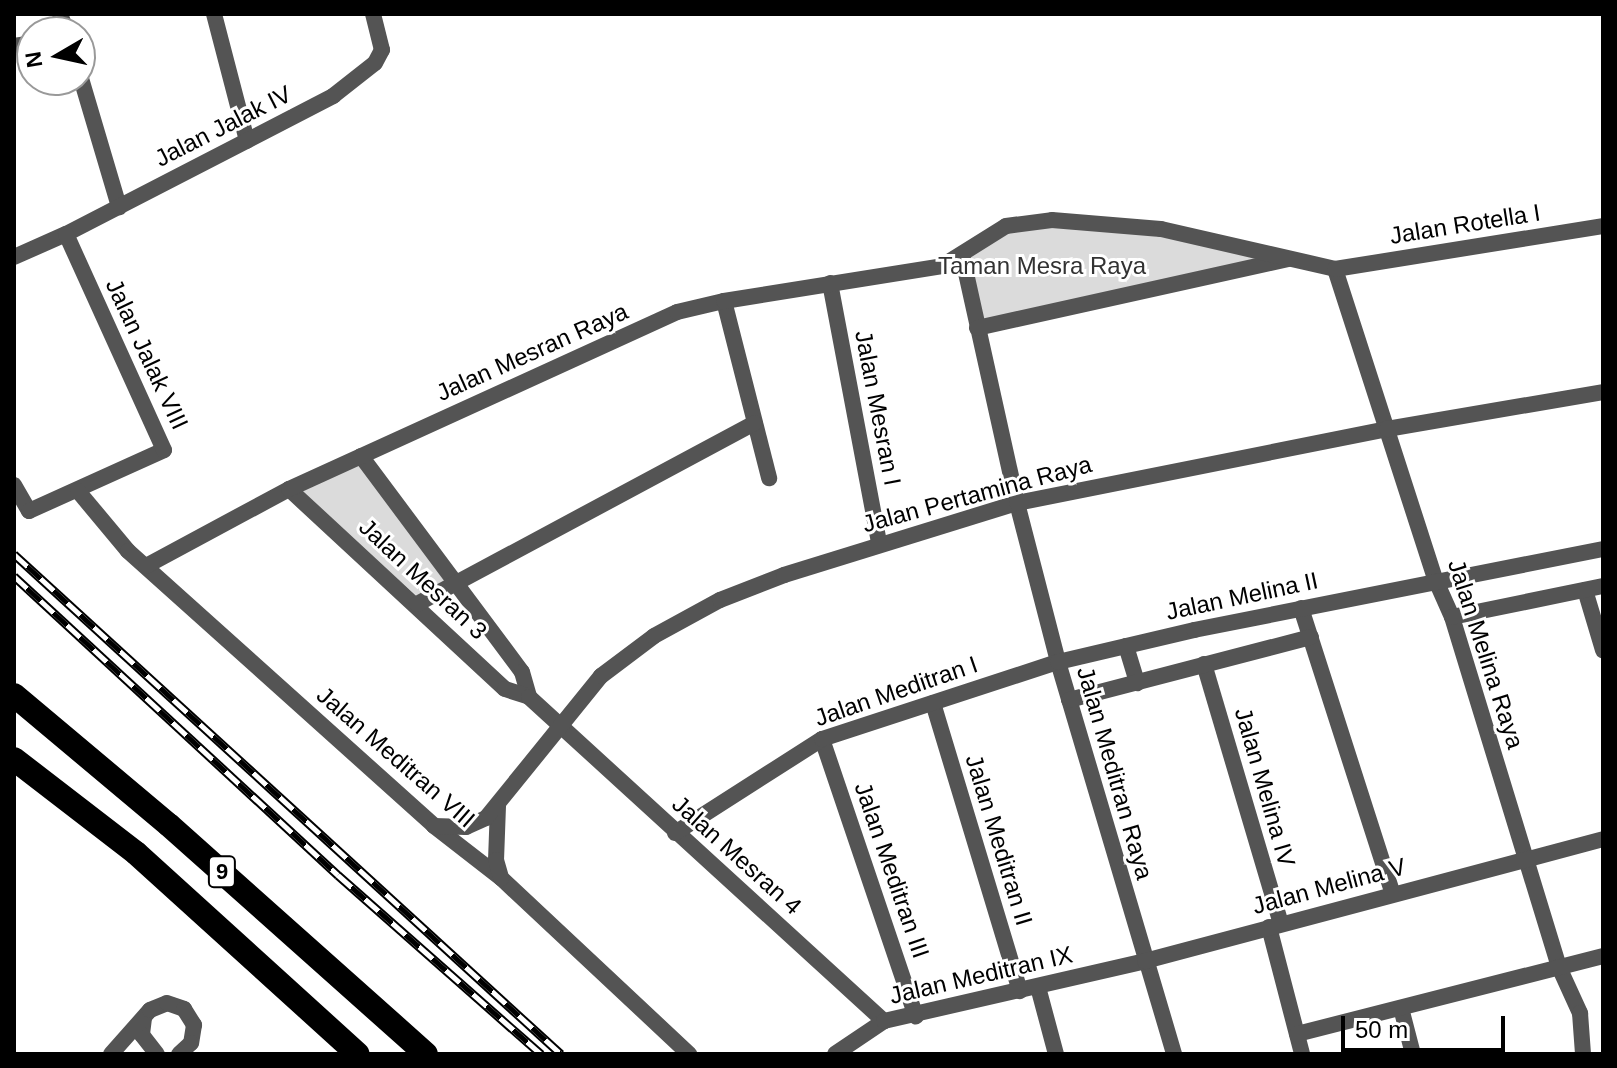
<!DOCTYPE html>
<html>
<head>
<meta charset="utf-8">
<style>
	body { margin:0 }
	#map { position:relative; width:1617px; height:1068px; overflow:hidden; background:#fff; font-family:Arial,sans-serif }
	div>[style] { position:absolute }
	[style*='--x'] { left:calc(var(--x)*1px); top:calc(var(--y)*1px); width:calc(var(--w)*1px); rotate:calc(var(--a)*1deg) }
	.green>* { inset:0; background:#dbdbdb }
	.minor>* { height:16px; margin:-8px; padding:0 8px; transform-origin:8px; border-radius:8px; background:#545454 }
	.tertiary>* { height:16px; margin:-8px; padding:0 8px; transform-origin:8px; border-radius:8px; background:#545454 }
	.motorway>* { height:24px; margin:-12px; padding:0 12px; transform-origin:12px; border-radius:12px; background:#000 }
	.rail>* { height:9px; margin-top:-4.5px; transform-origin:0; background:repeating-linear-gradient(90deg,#fff 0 18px,#000 0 36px); box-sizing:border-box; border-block:2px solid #000 }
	span { translate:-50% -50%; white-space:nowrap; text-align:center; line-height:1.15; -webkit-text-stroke:6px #fff; paint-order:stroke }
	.shield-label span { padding:2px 6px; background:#fff; border:2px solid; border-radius:6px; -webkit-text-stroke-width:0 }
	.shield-label { font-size:22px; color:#000; font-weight:700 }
	.street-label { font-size:24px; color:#000 }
	.park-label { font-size:24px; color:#323232 }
	.frame { position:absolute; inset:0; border:16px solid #000; pointer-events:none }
	.north { position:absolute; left:16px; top:16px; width:80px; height:80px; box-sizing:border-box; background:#fff; border:2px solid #999; border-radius:50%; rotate:261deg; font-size:22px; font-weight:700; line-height:32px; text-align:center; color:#000 }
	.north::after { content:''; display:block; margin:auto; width:28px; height:36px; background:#000; clip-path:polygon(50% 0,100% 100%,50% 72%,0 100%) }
	.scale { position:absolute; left:1341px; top:1016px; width:164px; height:36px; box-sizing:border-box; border:4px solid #000; border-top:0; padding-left:10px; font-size:24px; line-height:28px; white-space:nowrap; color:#000; -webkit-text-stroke:6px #fff; paint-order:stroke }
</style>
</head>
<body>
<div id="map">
	<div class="green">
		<div style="clip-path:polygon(1052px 220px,1294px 258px,977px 328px,968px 252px,1028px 221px)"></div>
		<div style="clip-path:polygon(360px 462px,445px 582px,418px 597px,296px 488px)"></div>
	</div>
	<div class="minor">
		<div style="--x:60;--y:14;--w:19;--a:69"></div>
		<div style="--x:214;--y:14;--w:131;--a:75.4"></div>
		<div style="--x:14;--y:46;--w:18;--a:-9"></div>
		<div style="--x:80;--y:75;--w:138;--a:73.5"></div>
		<div style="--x:962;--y:255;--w:254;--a:77.5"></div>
		<div style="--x:1017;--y:503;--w:164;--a:75.5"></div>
		<div style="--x:1058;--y:662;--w:409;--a:73.5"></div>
		<div style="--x:14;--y:257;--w:57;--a:-23.9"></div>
		<div style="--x:66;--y:234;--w:301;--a:-27.3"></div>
		<div style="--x:333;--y:96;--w:53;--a:-38.2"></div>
		<div style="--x:375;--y:63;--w:15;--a:-62"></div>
		<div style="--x:382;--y:50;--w:37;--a:-104"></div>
		<div style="--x:1335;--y:269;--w:328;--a:72.1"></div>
		<div style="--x:1436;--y:581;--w:39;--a:66"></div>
		<div style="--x:1452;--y:617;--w:366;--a:73"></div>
		<div style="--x:1559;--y:967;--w:51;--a:65.5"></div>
		<div style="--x:1580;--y:1013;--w:41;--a:85.8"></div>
		<div style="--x:830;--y:283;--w:265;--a:79.3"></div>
		<div style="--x:724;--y:301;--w:183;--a:75.7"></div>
		<div style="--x:977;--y:328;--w:319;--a:-12.5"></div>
		<div style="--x:361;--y:456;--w:269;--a:53.3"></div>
		<div style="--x:522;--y:672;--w:26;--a:74"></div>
		<div style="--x:14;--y:485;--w:30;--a:60"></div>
		<div style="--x:29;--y:511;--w:148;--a:-24.3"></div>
		<div style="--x:164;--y:450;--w:237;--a:-114.4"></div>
		<div style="--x:289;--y:489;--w:294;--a:42.8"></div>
		<div style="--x:505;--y:689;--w:25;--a:18"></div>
		<div style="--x:529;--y:697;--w:481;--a:42.4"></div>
		<div style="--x:78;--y:491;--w:78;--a:50.2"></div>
		<div style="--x:128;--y:551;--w:411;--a:41.9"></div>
		<div style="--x:434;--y:826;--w:85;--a:37.8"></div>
		<div style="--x:501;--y:878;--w:258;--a:43.1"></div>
		<div style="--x:146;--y:566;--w:162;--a:-28.3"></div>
		<div style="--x:289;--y:489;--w:426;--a:-24.5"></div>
		<div style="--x:677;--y:312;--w:48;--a:-13.2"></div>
		<div style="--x:724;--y:301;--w:221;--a:-9.1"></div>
		<div style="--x:942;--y:266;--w:75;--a:-32"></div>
		<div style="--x:1006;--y:226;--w:46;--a:-7.4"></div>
		<div style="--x:1052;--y:220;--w:109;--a:4.7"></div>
		<div style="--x:1161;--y:229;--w:179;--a:12.9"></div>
		<div style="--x:1335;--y:269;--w:271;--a:-9.1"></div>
		<div style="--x:1585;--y:590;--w:63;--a:73.3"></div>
		<div style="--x:417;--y:604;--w:383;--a:-28.2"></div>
		<div style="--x:1301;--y:608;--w:300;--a:72.2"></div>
		<div style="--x:1452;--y:617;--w:154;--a:-11.6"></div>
		<div style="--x:1126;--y:646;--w:39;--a:73"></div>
		<div style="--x:1204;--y:664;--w:271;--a:73.5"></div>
		<div style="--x:1069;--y:700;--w:250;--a:-14.6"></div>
		<div style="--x:933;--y:703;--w:301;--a:73.2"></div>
		<div style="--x:822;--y:739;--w:293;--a:71.3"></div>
		<div style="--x:498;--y:806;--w:54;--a:92.1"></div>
		<div style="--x:496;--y:860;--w:19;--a:74"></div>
		<div style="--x:434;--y:826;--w:32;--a:2"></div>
		<div style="--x:466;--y:827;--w:22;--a:-24"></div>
		<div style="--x:486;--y:818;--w:183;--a:-51"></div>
		<div style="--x:601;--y:676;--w:66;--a:-37"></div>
		<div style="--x:654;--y:636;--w:75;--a:-28.6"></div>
		<div style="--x:720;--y:600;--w:69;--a:-21.3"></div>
		<div style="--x:784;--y:575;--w:244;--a:-17.2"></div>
		<div style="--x:1017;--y:503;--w:377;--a:-11.3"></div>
		<div style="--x:1387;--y:429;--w:219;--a:-9.7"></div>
		<div style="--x:675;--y:833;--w:174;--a:-32.6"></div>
		<div style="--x:822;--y:739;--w:248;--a:-18.1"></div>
		<div style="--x:1058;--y:662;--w:140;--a:-13.2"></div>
		<div style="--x:1194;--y:630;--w:417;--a:-11.2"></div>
		<div style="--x:1269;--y:927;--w:131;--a:75.4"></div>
		<div style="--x:1038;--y:987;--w:69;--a:75"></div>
		<div style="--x:1401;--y:1008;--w:48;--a:75.4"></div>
		<div style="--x:1297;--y:1034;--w:316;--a:-14.3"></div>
		<div style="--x:835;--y:1054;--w:59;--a:-34"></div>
		<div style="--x:884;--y:1021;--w:268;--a:-12.9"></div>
		<div style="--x:1145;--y:961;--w:474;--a:-14.9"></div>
	</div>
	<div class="tertiary">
		<div style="--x:144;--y:1018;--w:17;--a:97"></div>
		<div style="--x:142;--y:1035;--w:24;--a:52"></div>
		<div style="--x:111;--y:1054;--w:59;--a:-48.4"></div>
		<div style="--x:150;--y:1010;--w:18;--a:-22"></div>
		<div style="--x:167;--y:1003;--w:18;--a:19"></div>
		<div style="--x:184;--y:1009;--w:19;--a:58"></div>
		<div style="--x:194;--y:1025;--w:18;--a:99"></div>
		<div style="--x:191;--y:1043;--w:16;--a:137"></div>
	</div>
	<div class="motorway">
		<div style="--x:14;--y:695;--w:202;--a:40"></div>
		<div style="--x:169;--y:825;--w:344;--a:41.7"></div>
		<div style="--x:14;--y:759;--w:154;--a:37.6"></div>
		<div style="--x:136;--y:853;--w:299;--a:42.2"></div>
	</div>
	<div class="rail">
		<div style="--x:14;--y:554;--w:741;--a:42.43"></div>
		<div style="--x:14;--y:576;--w:441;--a:42.7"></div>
		<div style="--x:338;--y:875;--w:271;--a:41.4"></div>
	</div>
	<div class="shield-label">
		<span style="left:222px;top:872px">9</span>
	</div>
	<div class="street-label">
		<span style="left:223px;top:126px;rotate:-27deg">Jalan Jalak IV</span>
		<span style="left:1465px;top:224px;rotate:-9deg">Jalan Rotella I</span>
		<span style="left:532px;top:352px;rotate:-24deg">Jalan Mesran Raya</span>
		<span style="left:147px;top:354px;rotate:65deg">Jalan Jalak VIII</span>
		<span style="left:878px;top:408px;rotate:79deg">Jalan Mesran I</span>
		<span style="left:977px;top:494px;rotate:-15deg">Jalan Pertamina Raya</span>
		<span style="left:423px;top:579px;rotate:43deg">Jalan Mesran 3</span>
		<span style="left:1242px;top:596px;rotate:-12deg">Jalan Melina II</span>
		<span style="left:1486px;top:654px;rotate:72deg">Jalan Melina Raya</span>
		<span style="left:896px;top:691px;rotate:-19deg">Jalan Meditran I</span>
		<span style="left:396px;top:757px;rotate:41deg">Jalan Meditran VIII</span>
		<span style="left:1115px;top:773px;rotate:74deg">Jalan Meditran Raya</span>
		<span style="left:1265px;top:787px;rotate:74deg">Jalan Melina IV</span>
		<span style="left:999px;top:840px;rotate:73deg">Jalan Meditran II</span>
		<span style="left:737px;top:855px;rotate:42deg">Jalan Mesran 4</span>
		<span style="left:892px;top:870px;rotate:71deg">Jalan Meditran III</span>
		<span style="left:1329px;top:886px;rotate:-15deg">Jalan Melina V</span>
		<span style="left:981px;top:975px;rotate:-13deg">Jalan Meditran IX</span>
	</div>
	<div class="park-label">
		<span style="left:1042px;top:266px">Taman Mesra Raya</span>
	</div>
	<div class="frame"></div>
	<div class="north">N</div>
	<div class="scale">50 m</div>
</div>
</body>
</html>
